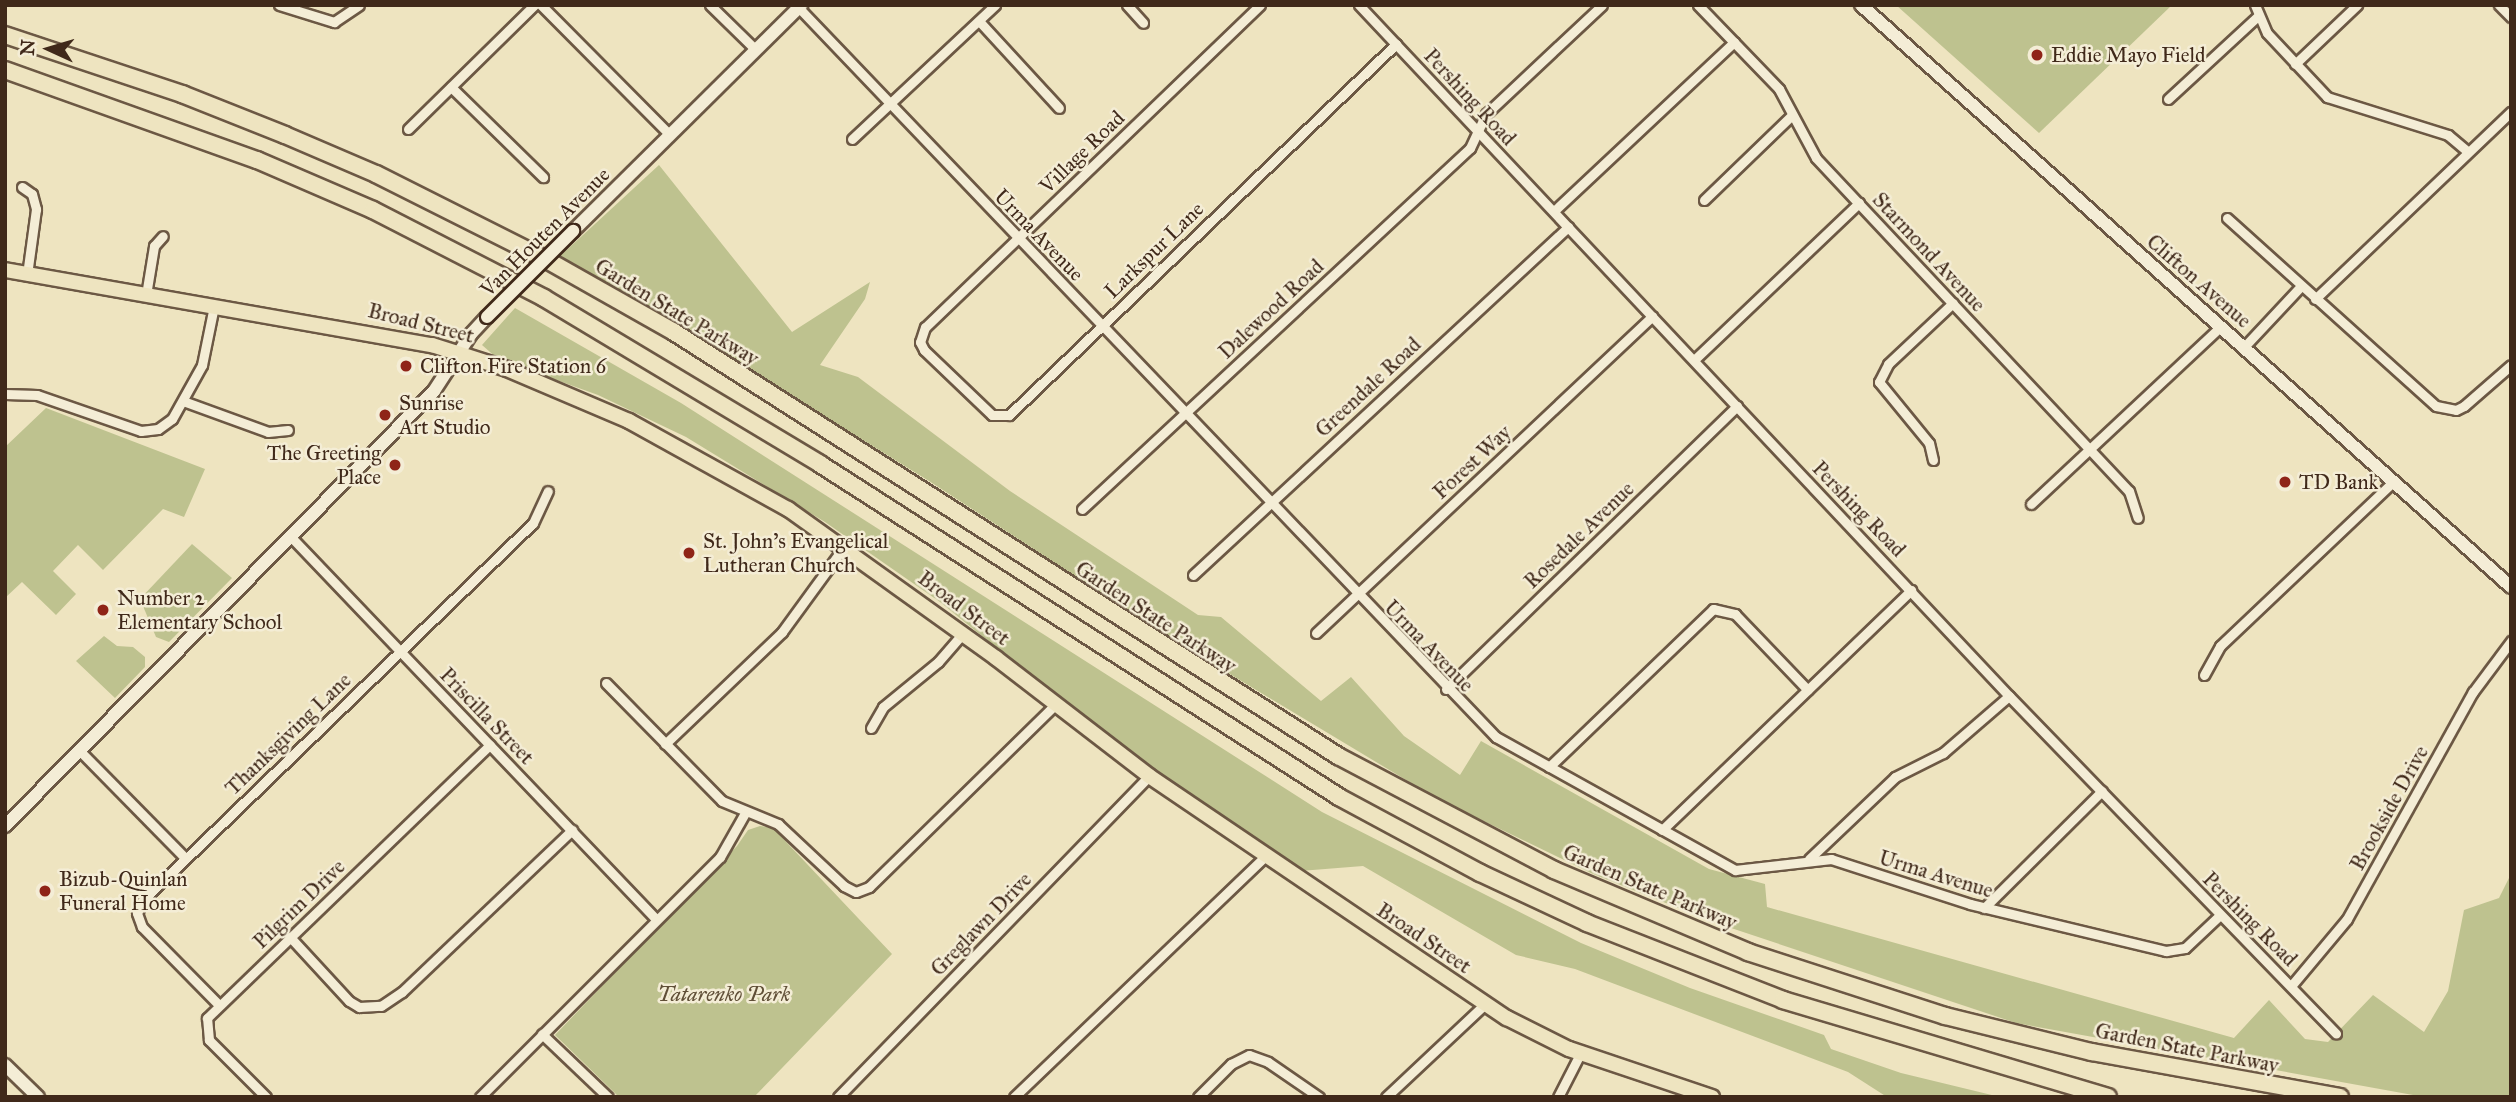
<!DOCTYPE html>
<html>
<head>
<meta charset="utf-8">
<style>
	body { margin:0 }
	#map { position:relative; width:2516px; height:1102px; overflow:hidden; background:#eee4c0; font-family:"IM FELL Great Primer",serif }
	div>[style] { position:absolute }
	[style*='--x'] { left:calc(var(--x)*1px); top:calc(var(--y)*1px); width:calc(var(--w)*1px); rotate:calc(var(--a)*1deg) }
	.green>* { inset:0; background:#bec28f }
	.roads { filter:drop-shadow(2px 0 #6c5844) drop-shadow(-2px 0 #6c5844) drop-shadow(0 2px #6c5844) drop-shadow(0 -2px #6c5844) }
	.street>* { height:9px; margin:-4.5px; padding:0 4.5px; transform-origin:4.5px; border-radius:4.5px; background:#f4edd6 }
	.secondary>* { height:12px; margin:-6px; padding:0 6px; transform-origin:6px; border-radius:6px; background:#f4edd6 }
	.primary>* { height:14px; margin:-7px; padding:0 7px; transform-origin:7px; border-radius:7px; background:#eee4c0 }
	.highway>* { height:16px; margin:-8px; padding:0 8px; transform-origin:8px; border-radius:8px; background:#eee4c0 }
	.bridges { filter:drop-shadow(2px 0 #40291a) drop-shadow(-2px 0 #40291a) drop-shadow(0 2px #40291a) drop-shadow(0 -2px #40291a) }
	.secondary-bridge>* { height:12px; margin:-6px; padding:0 6px; transform-origin:6px; border-radius:6px; background:#f4edd6 }
	.dots>* { width:19px; height:19px; translate:-50% -50%; box-sizing:border-box; border:4px solid #f4edd6; border-radius:50% }
	span { translate:-50% -50%; white-space:nowrap; text-align:center; line-height:1.15; -webkit-text-stroke:5px #f4edd6; paint-order:stroke }
	.poi-label { font-size:21px; color:#40291a }
	.left { translate:0 -50%; text-align:left }
	.right { translate:-100% -50%; text-align:right }
	.street-label { font-size:21px; color:#40291a }
	.park-label { font-size:21px; color:#604f37; font-style:italic }
	.frame { position:absolute; inset:0; border:7px solid #40291a; pointer-events:none }
	.north { position:absolute; left:14px; top:14px; width:70px; height:70px; -webkit-text-stroke:5px #f4edd6; paint-order:stroke; rotate:274deg; font-size:19px; font-weight:700; line-height:28px; text-align:center; color:#40291a }
	.north::after { content:''; display:block; margin:auto; width:24px; height:32px; background:#40291a; clip-path:polygon(50% 0,100% 100%,50% 72%,0 100%) }
</style>
</head>
<body>
<div id="map">
	<div class="green">
		<div style="clip-path:polygon(1896px 5px,2172px 5px,2039px 133px)"></div>
		<div style="clip-path:polygon(659px 165px,792px 332px,870px 282px,865px 299px,820px 365px,858px 377px,1010px 491px,1198px 615px,1221px 617px,1321px 701px,1351px 677px,1404px 736px,1460px 775px,1481px 741px,1709px 869px,1765px 884px,1767px 907px,2234px 1038px,2269px 1000px,2305px 1039px,2328px 1042px,2373px 995px,2424px 1032px,2448px 991px,2464px 910px,2499px 898px,2511px 874px,2511px 1097px,2424px 1097px,2016px 1023px,1716px 923px,1593px 874px,1436px 798px,1183px 646px,929px 481px,690px 333px,558px 258px)"></div>
		<div style="clip-path:polygon(515px 308px,681px 403px,1322px 812px,1581px 943px,1690px 988px,1824px 1035px,1831px 1049px,1901px 1073px,2000px 1097px,1887px 1097px,1848px 1072px,1575px 969px,1516px 955px,1363px 866px,1300px 871px,1089px 723px,940px 602px,825px 522px,686px 437px,598px 395px,498px 359px,482px 345px)"></div>
		<div style="clip-path:polygon(46px 408px,205px 469px,184px 517px,163px 509px,103px 570px,78px 545px,53px 571px,76px 594px,56px 615px,22px 582px,5px 598px,5px 447px)"></div>
		<div style="clip-path:polygon(192px 544px,232px 578px,169px 642px,156px 637px,140px 599px)"></div>
		<div style="clip-path:polygon(104px 636px,117px 646px,133px 647px,145px 657px,145px 667px,115px 698px,76px 661px)"></div>
		<div style="clip-path:polygon(760px 826px,773px 828px,892px 954px,754px 1097px,619px 1097px,555px 1035px,737px 846px,748px 830px)"></div>
	</div>
	<div class="roads">
		<div class="street">
			<div style="--x:279;--y:5;--w:58;--a:17.2"></div>
			<div style="--x:334;--y:22;--w:30;--a:-34"></div>
			<div style="--x:541;--y:5;--w:183;--a:45.2"></div>
			<div style="--x:710;--y:5;--w:64;--a:44.4"></div>
			<div style="--x:1127;--y:5;--w:24;--a:48"></div>
			<div style="--x:1260;--y:5;--w:465;--a:136.1"></div>
			<div style="--x:925;--y:327;--w:16;--a:108"></div>
			<div style="--x:920;--y:342;--w:9;--a:63"></div>
			<div style="--x:924;--y:350;--w:94;--a:43.7"></div>
			<div style="--x:992;--y:415;--w:17;--a:0"></div>
			<div style="--x:1009;--y:415;--w:536;--a:-43.79"></div>
			<div style="--x:1359;--y:5;--w:949;--a:46.75"></div>
			<div style="--x:2009;--y:696;--w:470;--a:45.9"></div>
			<div style="--x:1698;--y:5;--w:117;--a:46"></div>
			<div style="--x:1779;--y:89;--w:78;--a:61.8"></div>
			<div style="--x:1816;--y:158;--w:457;--a:46.8"></div>
			<div style="--x:2129;--y:491;--w:28;--a:72"></div>
			<div style="--x:2255;--y:5;--w:30;--a:67"></div>
			<div style="--x:2267;--y:33;--w:88;--a:46.8"></div>
			<div style="--x:2327;--y:97;--w:127;--a:17.4"></div>
			<div style="--x:2448;--y:135;--w:26;--a:40"></div>
			<div style="--x:2499;--y:5;--w:17;--a:45"></div>
			<div style="--x:799;--y:8;--w:1009;--a:46.29"></div>
			<div style="--x:1496;--y:737;--w:274;--a:29.1"></div>
			<div style="--x:1735;--y:870;--w:97;--a:-6.5"></div>
			<div style="--x:1831;--y:859;--w:146;--a:17.9"></div>
			<div style="--x:1970;--y:904;--w:202;--a:13.5"></div>
			<div style="--x:2166;--y:951;--w:19;--a:-9"></div>
			<div style="--x:2185;--y:948;--w:47;--a:-43.3"></div>
			<div style="--x:979;--y:21;--w:118;--a:47.4"></div>
			<div style="--x:2295;--y:64;--w:86;--a:-43.6"></div>
			<div style="--x:451;--y:87;--w:129;--a:44.4"></div>
			<div style="--x:2168;--y:99;--w:122;--a:-42.7"></div>
			<div style="--x:408;--y:129;--w:177;--a:-44.5"></div>
			<div style="--x:852;--y:139;--w:196;--a:-43.1"></div>
			<div style="--x:22;--y:187;--w:12;--a:35"></div>
			<div style="--x:32;--y:194;--w:16;--a:75"></div>
			<div style="--x:36;--y:209;--w:67;--a:97.8"></div>
			<div style="--x:1704;--y:200;--w:122;--a:-44"></div>
			<div style="--x:1554;--y:211;--w:247;--a:-43.2"></div>
			<div style="--x:2227;--y:218;--w:281;--a:42"></div>
			<div style="--x:2436;--y:406;--w:20;--a:11"></div>
			<div style="--x:2456;--y:410;--w:9;--a:-27"></div>
			<div style="--x:2464;--y:406;--w:62;--a:-41.1"></div>
			<div style="--x:146;--y:295;--w:50;--a:-80.7"></div>
			<div style="--x:154;--y:246;--w:13;--a:-48"></div>
			<div style="--x:2315;--y:299;--w:271;--a:-43.7"></div>
			<div style="--x:2244;--y:347;--w:83;--a:-46.9"></div>
			<div style="--x:1694;--y:360;--w:228;--a:-43.6"></div>
			<div style="--x:5;--y:394;--w:32;--a:2"></div>
			<div style="--x:37;--y:395;--w:110;--a:19.1"></div>
			<div style="--x:141;--y:431;--w:17;--a:-7"></div>
			<div style="--x:158;--y:429;--w:17;--a:-36"></div>
			<div style="--x:172;--y:419;--w:62;--a:-60.9"></div>
			<div style="--x:202;--y:365;--w:60;--a:-78.5"></div>
			<div style="--x:183;--y:401;--w:90;--a:20"></div>
			<div style="--x:268;--y:432;--w:20;--a:-6"></div>
			<div style="--x:1933;--y:460;--w:17;--a:-103"></div>
			<div style="--x:1929;--y:443;--w:79;--a:-129.3"></div>
			<div style="--x:1879;--y:382;--w:20;--a:-63"></div>
			<div style="--x:1888;--y:364;--w:89;--a:-43.2"></div>
			<div style="--x:2031;--y:504;--w:260;--a:-43.1"></div>
			<div style="--x:1082;--y:509;--w:530;--a:-42.94"></div>
			<div style="--x:1470;--y:148;--w:38;--a:-65"></div>
			<div style="--x:1486;--y:114;--w:159;--a:-43.2"></div>
			<div style="--x:292;--y:538;--w:527;--a:46.31"></div>
			<div style="--x:1193;--y:575;--w:512;--a:-42.86"></div>
			<div style="--x:1316;--y:633;--w:462;--a:-43.3"></div>
			<div style="--x:2204;--y:675;--w:33;--a:-61"></div>
			<div style="--x:2220;--y:646;--w:238;--a:-43.5"></div>
			<div style="--x:606;--y:683;--w:165;--a:45.5"></div>
			<div style="--x:722;--y:801;--w:61;--a:22.3"></div>
			<div style="--x:778;--y:824;--w:91;--a:43.2"></div>
			<div style="--x:844;--y:886;--w:13;--a:27"></div>
			<div style="--x:856;--y:892;--w:14;--a:-21"></div>
			<div style="--x:869;--y:887;--w:260;--a:-44.4"></div>
			<div style="--x:1446;--y:689;--w:406;--a:-44.2"></div>
			<div style="--x:871;--y:728;--w:24;--a:-60"></div>
			<div style="--x:883;--y:707;--w:71;--a:-39.3"></div>
			<div style="--x:938;--y:662;--w:37;--a:-49"></div>
			<div style="--x:665;--y:744;--w:162;--a:-43.7"></div>
			<div style="--x:782;--y:632;--w:105;--a:-53.9"></div>
			<div style="--x:81;--y:752;--w:148;--a:45.5"></div>
			<div style="--x:1549;--y:767;--w:228;--a:-43.9"></div>
			<div style="--x:1713;--y:609;--w:23;--a:13"></div>
			<div style="--x:1735;--y:614;--w:105;--a:46.2"></div>
			<div style="--x:1662;--y:830;--w:346;--a:-43.9"></div>
			<div style="--x:1809;--y:859;--w:119;--a:-43.6"></div>
			<div style="--x:1895;--y:777;--w:54;--a:-26.6"></div>
			<div style="--x:1943;--y:753;--w:87;--a:-40.8"></div>
			<div style="--x:1984;--y:908;--w:166;--a:-44.8"></div>
			<div style="--x:290;--y:937;--w:87;--a:47.3"></div>
			<div style="--x:349;--y:1001;--w:12;--a:31"></div>
			<div style="--x:359;--y:1007;--w:22;--a:-3"></div>
			<div style="--x:381;--y:1006;--w:25;--a:-34"></div>
			<div style="--x:402;--y:992;--w:235;--a:-43.6"></div>
			<div style="--x:2291;--y:986;--w:87;--a:-50.1"></div>
			<div style="--x:2347;--y:919;--w:260;--a:-61"></div>
			<div style="--x:2473;--y:692;--w:64;--a:-53.3"></div>
			<div style="--x:219;--y:1005;--w:110;--a:-134.6"></div>
			<div style="--x:142;--y:927;--w:15;--a:-110"></div>
			<div style="--x:137;--y:913;--w:14;--a:-65"></div>
			<div style="--x:143;--y:900;--w:542;--a:-44.03"></div>
			<div style="--x:533;--y:523;--w:35;--a:-65"></div>
			<div style="--x:542;--y:1034;--w:91;--a:43.7"></div>
			<div style="--x:266;--y:1097;--w:81;--a:-135"></div>
			<div style="--x:209;--y:1040;--w:22;--a:-95"></div>
			<div style="--x:207;--y:1018;--w:393;--a:-44"></div>
			<div style="--x:480;--y:1097;--w:339;--a:-45"></div>
			<div style="--x:720;--y:857;--w:51;--a:-60.4"></div>
			<div style="--x:838;--y:1097;--w:447;--a:-45.9"></div>
			<div style="--x:1014;--y:1097;--w:348;--a:-43.8"></div>
			<div style="--x:1198;--y:1097;--w:47;--a:-45"></div>
			<div style="--x:1231;--y:1064;--w:20;--a:-27"></div>
			<div style="--x:1249;--y:1055;--w:20;--a:20"></div>
			<div style="--x:1268;--y:1062;--w:62;--a:34.5"></div>
			<div style="--x:1386;--y:1097;--w:136;--a:-43.2"></div>
			<div style="--x:1558;--y:1097;--w:48;--a:-62.9"></div>
		</div>
		<div class="secondary">
			<div style="--x:1861;--y:5;--w:872;--a:41.84"></div>
			<div style="--x:573;--y:231;--w:321;--a:-44.7"></div>
			<div style="--x:5;--y:826;--w:611;--a:-45.4"></div>
			<div style="--x:434;--y:391;--w:68;--a:-57"></div>
			<div style="--x:471;--y:334;--w:23;--a:-47"></div>
			<div style="--x:5;--y:1065;--w:46;--a:44.1"></div>
		</div>
		<div class="primary">
			<div style="--x:5;--y:270;--w:434;--a:10"></div>
			<div style="--x:432;--y:345;--w:79;--a:17.7"></div>
			<div style="--x:507;--y:369;--w:133;--a:23.1"></div>
			<div style="--x:629;--y:421;--w:182;--a:29"></div>
			<div style="--x:788;--y:509;--w:256;--a:35.6"></div>
			<div style="--x:996;--y:658;--w:193;--a:37.6"></div>
			<div style="--x:1149;--y:776;--w:432;--a:34.1"></div>
			<div style="--x:1507;--y:1018;--w:69;--a:26.6"></div>
			<div style="--x:1569;--y:1049;--w:151;--a:18.6"></div>
		</div>
		<div class="highway">
			<div style="--x:5;--y:35;--w:187;--a:18.4"></div>
			<div style="--x:182;--y:94;--w:111;--a:21.7"></div>
			<div style="--x:285;--y:135;--w:99;--a:23.2"></div>
			<div style="--x:376;--y:174;--w:189;--a:26.7"></div>
			<div style="--x:545;--y:259;--w:148;--a:29.5"></div>
			<div style="--x:674;--y:332;--w:788;--a:32.56"></div>
			<div style="--x:1338;--y:756;--w:244;--a:27.8"></div>
			<div style="--x:1554;--y:870;--w:211;--a:22.9"></div>
			<div style="--x:1748;--y:952;--w:207;--a:18"></div>
			<div style="--x:1945;--y:1016;--w:151;--a:13.8"></div>
			<div style="--x:2092;--y:1052;--w:252;--a:10.3"></div>
			<div style="--x:5;--y:70;--w:268;--a:19.7"></div>
			<div style="--x:257;--y:160;--w:126;--a:23.3"></div>
			<div style="--x:373;--y:210;--w:192;--a:27.2"></div>
			<div style="--x:544;--y:298;--w:322;--a:31"></div>
			<div style="--x:820;--y:464;--w:617;--a:32.68"></div>
			<div style="--x:1339;--y:797;--w:160;--a:28.3"></div>
			<div style="--x:1480;--y:873;--w:118;--a:25"></div>
			<div style="--x:1587;--y:923;--w:211;--a:21.4"></div>
			<div style="--x:1783;--y:1000;--w:339;--a:16.6"></div>
		</div>
	</div>
	<div class="bridges">
		<div class="secondary-bridge">
			<div style="--x:487;--y:317;--w:122;--a:-45"></div>
		</div>
	</div>
	<div class="dots">
		<div style="left:2037px;top:55px;background:#8f2418"></div>
		<div style="left:406px;top:366px;background:#8f2418"></div>
		<div style="left:385px;top:415px;background:#8f2418"></div>
		<div style="left:395px;top:465px;background:#8f2418"></div>
		<div style="left:2285px;top:482px;background:#8f2418"></div>
		<div style="left:689px;top:553px;background:#8f2418"></div>
		<div style="left:103px;top:610px;background:#8f2418"></div>
		<div style="left:45px;top:891px;background:#8f2418"></div>
	</div>
	<div class="poi-label">
		<span class="left" style="left:2051px;top:55px">Eddie Mayo Field</span>
		<span class="left" style="left:420px;top:366px">Clifton Fire Station 6</span>
		<span class="left" style="left:399px;top:415px">Sunrise<br>Art Studio</span>
		<span class="right" style="left:381px;top:465px">The Greeting<br>Place</span>
		<span class="left" style="left:2299px;top:482px">TD Bank</span>
		<span class="left" style="left:703px;top:553px">St. John's Evangelical<br>Lutheran Church</span>
		<span class="left" style="left:117px;top:610px">Number 2<br>Elementary School</span>
		<span class="left" style="left:59px;top:891px">Bizub-Quinlan<br>Funeral Home</span>
	</div>
	<div class="street-label">
		<span style="left:1470px;top:97px;rotate:47deg">Pershing Road</span>
		<span style="left:1082px;top:152px;rotate:-44deg">Village Road</span>
		<span style="left:545px;top:232px;rotate:-45deg">Van Houten Avenue</span>
		<span style="left:1039px;top:235px;rotate:46deg">Urma Avenue</span>
		<span style="left:1154px;top:250px;rotate:-44deg">Larkspur Lane</span>
		<span style="left:1929px;top:252px;rotate:47deg">Starmond Avenue</span>
		<span style="left:2199px;top:281px;rotate:41deg">Clifton Avenue</span>
		<span style="left:1271px;top:309px;rotate:-43deg">Dalewood Road</span>
		<span style="left:677px;top:312px;rotate:31deg">Garden State Parkway</span>
		<span style="left:421px;top:323px;rotate:14deg">Broad Street</span>
		<span style="left:1368px;top:387px;rotate:-43deg">Greendale Road</span>
		<span style="left:1472px;top:462px;rotate:-43deg">Forest Way</span>
		<span style="left:1859px;top:509px;rotate:46deg">Pershing Road</span>
		<span style="left:1579px;top:535px;rotate:-44deg">Rosedale Avenue</span>
		<span style="left:964px;top:608px;rotate:37deg">Broad Street</span>
		<span style="left:1156px;top:617px;rotate:33deg">Garden State Parkway</span>
		<span style="left:1429px;top:646px;rotate:46deg">Urma Avenue</span>
		<span style="left:487px;top:716px;rotate:46deg">Priscilla Street</span>
		<span style="left:288px;top:734px;rotate:-44deg">Thanksgiving Lane</span>
		<span style="left:2389px;top:808px;rotate:-61deg">Brookside Drive</span>
		<span style="left:1936px;top:874px;rotate:17deg">Urma Avenue</span>
		<span style="left:1650px;top:887px;rotate:23deg">Garden State Parkway</span>
		<span style="left:299px;top:904px;rotate:-44deg">Pilgrim Drive</span>
		<span style="left:2250px;top:919px;rotate:45deg">Pershing Road</span>
		<span style="left:981px;top:924px;rotate:-46deg">Greglawn Drive</span>
		<span style="left:1424px;top:938px;rotate:34deg">Broad Street</span>
		<span style="left:2187px;top:1048px;rotate:11deg">Garden State Parkway</span>
	</div>
	<div class="park-label">
		<span style="left:724px;top:994px">Tatarenko Park</span>
	</div>
	<div class="frame"></div>
	<div class="north">N</div>
</div>
</body>
</html>
